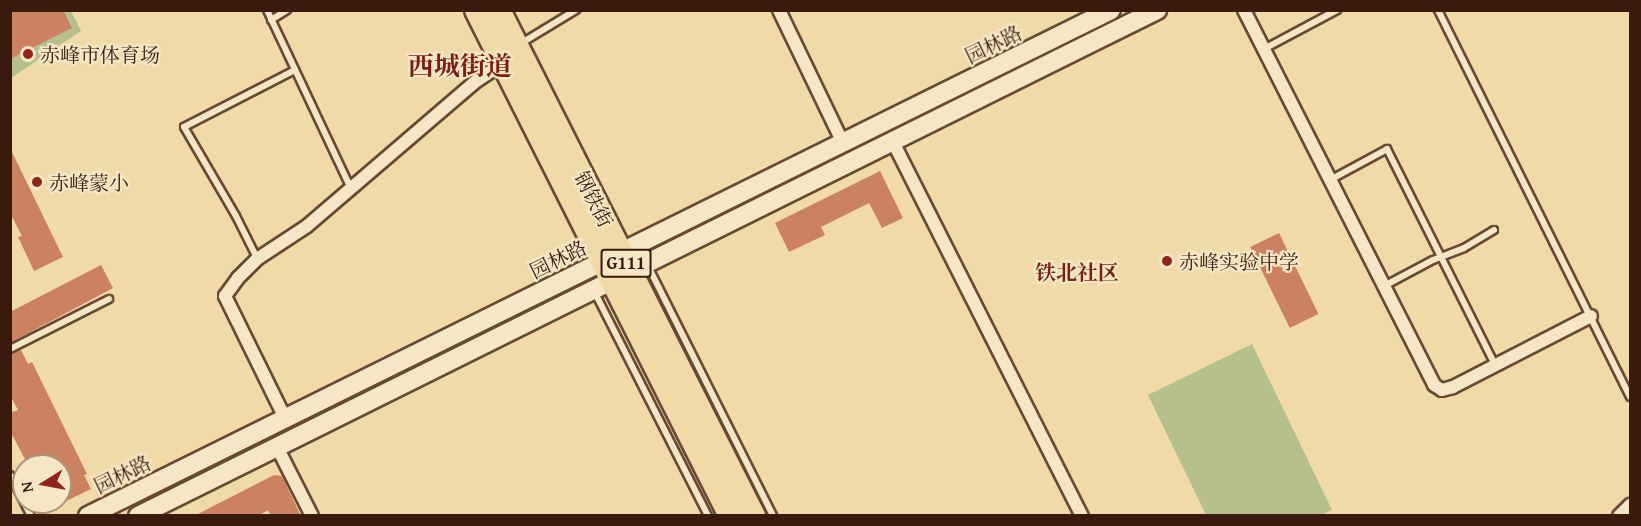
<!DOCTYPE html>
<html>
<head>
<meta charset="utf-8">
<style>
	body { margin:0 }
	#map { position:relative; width:1641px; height:526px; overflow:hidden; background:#f0daa8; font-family:"Gentium Book Plus","Noto Serif SC",serif }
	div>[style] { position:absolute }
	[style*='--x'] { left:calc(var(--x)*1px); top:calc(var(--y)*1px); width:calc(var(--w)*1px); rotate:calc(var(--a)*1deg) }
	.green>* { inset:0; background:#b6c08a }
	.building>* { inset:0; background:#cc8260; transform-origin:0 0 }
	.roads { filter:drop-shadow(2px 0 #684a34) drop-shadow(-2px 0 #684a34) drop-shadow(0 2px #684a34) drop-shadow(0 -2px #684a34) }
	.lane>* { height:6px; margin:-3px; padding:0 3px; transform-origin:3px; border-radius:3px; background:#f5e7c6 }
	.street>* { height:12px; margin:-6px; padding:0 6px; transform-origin:6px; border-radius:6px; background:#f5e7c6 }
	.secondary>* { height:18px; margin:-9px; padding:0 9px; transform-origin:9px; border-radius:9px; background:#f5e7c6 }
	.highway>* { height:22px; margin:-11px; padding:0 11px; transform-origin:11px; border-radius:11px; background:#f0daa8 }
	.dots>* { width:16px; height:16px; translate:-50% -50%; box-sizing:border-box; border:3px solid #f5e7c6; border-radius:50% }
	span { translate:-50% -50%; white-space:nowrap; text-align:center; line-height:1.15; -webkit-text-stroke:4.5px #f5e7c6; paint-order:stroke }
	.shield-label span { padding:2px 4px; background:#f5e7c6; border:2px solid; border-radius:4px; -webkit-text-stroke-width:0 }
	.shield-label { font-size:18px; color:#3a1a0d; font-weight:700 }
	.street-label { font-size:20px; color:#3a1a0d }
	.poi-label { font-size:20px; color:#3a1a0d }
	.left { translate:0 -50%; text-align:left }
	.neighbourhood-label { font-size:21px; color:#7a1f14; font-weight:700 }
	.district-label { font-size:26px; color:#7a1f14; font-weight:700 }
	.frame { position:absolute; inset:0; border:12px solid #3a1a0d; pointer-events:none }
	.north { position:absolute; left:12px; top:454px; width:60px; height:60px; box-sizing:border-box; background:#f5e7c6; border:2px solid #aa957c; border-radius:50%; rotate:259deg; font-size:16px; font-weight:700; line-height:24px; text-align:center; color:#3a1a0d }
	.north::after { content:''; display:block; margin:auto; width:21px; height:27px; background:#8f2418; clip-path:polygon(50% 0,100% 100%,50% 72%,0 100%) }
</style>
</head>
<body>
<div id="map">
	<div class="green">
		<div style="clip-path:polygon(11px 11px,71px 11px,81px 31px,11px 78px)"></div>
		<div style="clip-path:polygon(1252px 344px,1332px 510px,1321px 515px,1206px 515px,1148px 395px)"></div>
	</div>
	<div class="building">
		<div style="clip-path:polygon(10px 10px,63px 10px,72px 28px,10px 59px)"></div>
		<div style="clip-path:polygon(10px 148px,63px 257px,34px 271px,18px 237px,22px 236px,10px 213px)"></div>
		<div style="clip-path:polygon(880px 171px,903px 218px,882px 228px,869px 203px,821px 227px,825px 235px,789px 252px,775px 223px)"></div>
		<div style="left:1279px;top:233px;width:90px;height:32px;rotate:64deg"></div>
		<div style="clip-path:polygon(101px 265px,113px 288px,10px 343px,10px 312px)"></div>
		<div style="clip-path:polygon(21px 350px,28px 364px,32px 362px,87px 474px,84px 475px,91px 489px,60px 504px,60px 466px,44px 466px,38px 455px,26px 461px,10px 431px,10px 413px,18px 410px,10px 395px,10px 354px)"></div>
		<div style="clip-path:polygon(274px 475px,282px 476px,301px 516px,271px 516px,268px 510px,258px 516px,194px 516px)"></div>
	</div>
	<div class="roads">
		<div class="lane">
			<div style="--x:267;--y:10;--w:195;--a:64.8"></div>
			<div style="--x:1438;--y:10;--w:432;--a:63.6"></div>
			<div style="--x:271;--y:20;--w:19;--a:-32"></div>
			<div style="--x:520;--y:44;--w:66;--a:-31.3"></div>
			<div style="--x:1264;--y:49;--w:83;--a:-28.1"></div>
			<div style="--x:1330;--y:180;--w:65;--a:-28.5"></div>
			<div style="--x:1387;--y:149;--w:241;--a:63.4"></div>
			<div style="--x:257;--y:258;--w:47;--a:-116.6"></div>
			<div style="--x:236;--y:216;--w:103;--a:-120.3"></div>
			<div style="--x:184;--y:127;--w:125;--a:-27.2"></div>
			<div style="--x:647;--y:264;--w:282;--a:63.4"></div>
			<div style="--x:1384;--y:286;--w:55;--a:-28"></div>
			<div style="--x:1433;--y:260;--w:33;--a:-21"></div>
			<div style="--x:1464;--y:248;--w:35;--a:-31"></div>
			<div style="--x:594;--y:291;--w:252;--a:63.1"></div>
			<div style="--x:10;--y:349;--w:111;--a:-26.8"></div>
			<div style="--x:10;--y:475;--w:46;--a:62.9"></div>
		</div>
		<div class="street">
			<div style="--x:779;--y:10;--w:148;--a:64.3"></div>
			<div style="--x:1244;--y:10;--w:420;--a:63.1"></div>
			<div style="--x:1434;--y:385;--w:9;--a:32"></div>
			<div style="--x:1442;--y:390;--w:11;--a:-15"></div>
			<div style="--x:1453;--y:387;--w:155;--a:-27.2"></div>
			<div style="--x:893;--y:142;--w:419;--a:63.2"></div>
			<div style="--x:285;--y:418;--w:136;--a:-116.2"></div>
			<div style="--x:225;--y:296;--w:22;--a:-54"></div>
			<div style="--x:238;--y:278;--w:27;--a:-45"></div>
			<div style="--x:257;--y:259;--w:60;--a:-33.4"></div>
			<div style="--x:307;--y:226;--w:221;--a:-40.6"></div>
			<div style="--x:475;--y:82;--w:32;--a:-34"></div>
			<div style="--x:277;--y:447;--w:77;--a:63.1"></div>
			<div style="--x:1619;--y:516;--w:16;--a:-45"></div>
		</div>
		<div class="secondary">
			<div style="--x:88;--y:516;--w:1141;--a:-26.32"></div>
			<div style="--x:138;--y:516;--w:1138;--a:-26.41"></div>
		</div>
		<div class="highway">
			<div style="--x:476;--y:10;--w:566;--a:63.34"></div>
			<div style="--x:499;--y:10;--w:567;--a:63.25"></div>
		</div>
	</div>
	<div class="dots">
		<div style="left:28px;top:54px;background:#8f2418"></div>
		<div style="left:37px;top:182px;background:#8f2418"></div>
		<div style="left:1167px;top:261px;background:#8f2418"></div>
	</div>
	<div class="shield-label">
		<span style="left:626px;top:263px">G111</span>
	</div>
	<div class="street-label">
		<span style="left:993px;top:44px;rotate:-26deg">园林路</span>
		<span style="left:594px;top:199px;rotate:63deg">钢铁街</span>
		<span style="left:558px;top:259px;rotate:-26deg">园林路</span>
		<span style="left:122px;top:474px;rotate:-26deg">园林路</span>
	</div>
	<div class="poi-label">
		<span class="left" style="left:40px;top:54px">赤峰市体育场</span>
		<span class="left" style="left:49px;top:182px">赤峰蒙小</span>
		<span class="left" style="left:1179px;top:261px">赤峰实验中学</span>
	</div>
	<div class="neighbourhood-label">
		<span style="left:1077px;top:273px">铁北社区</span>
	</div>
	<div class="district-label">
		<span style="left:460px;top:66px">西城街道</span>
	</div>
	<div class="frame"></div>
	<div class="north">N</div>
</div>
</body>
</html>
